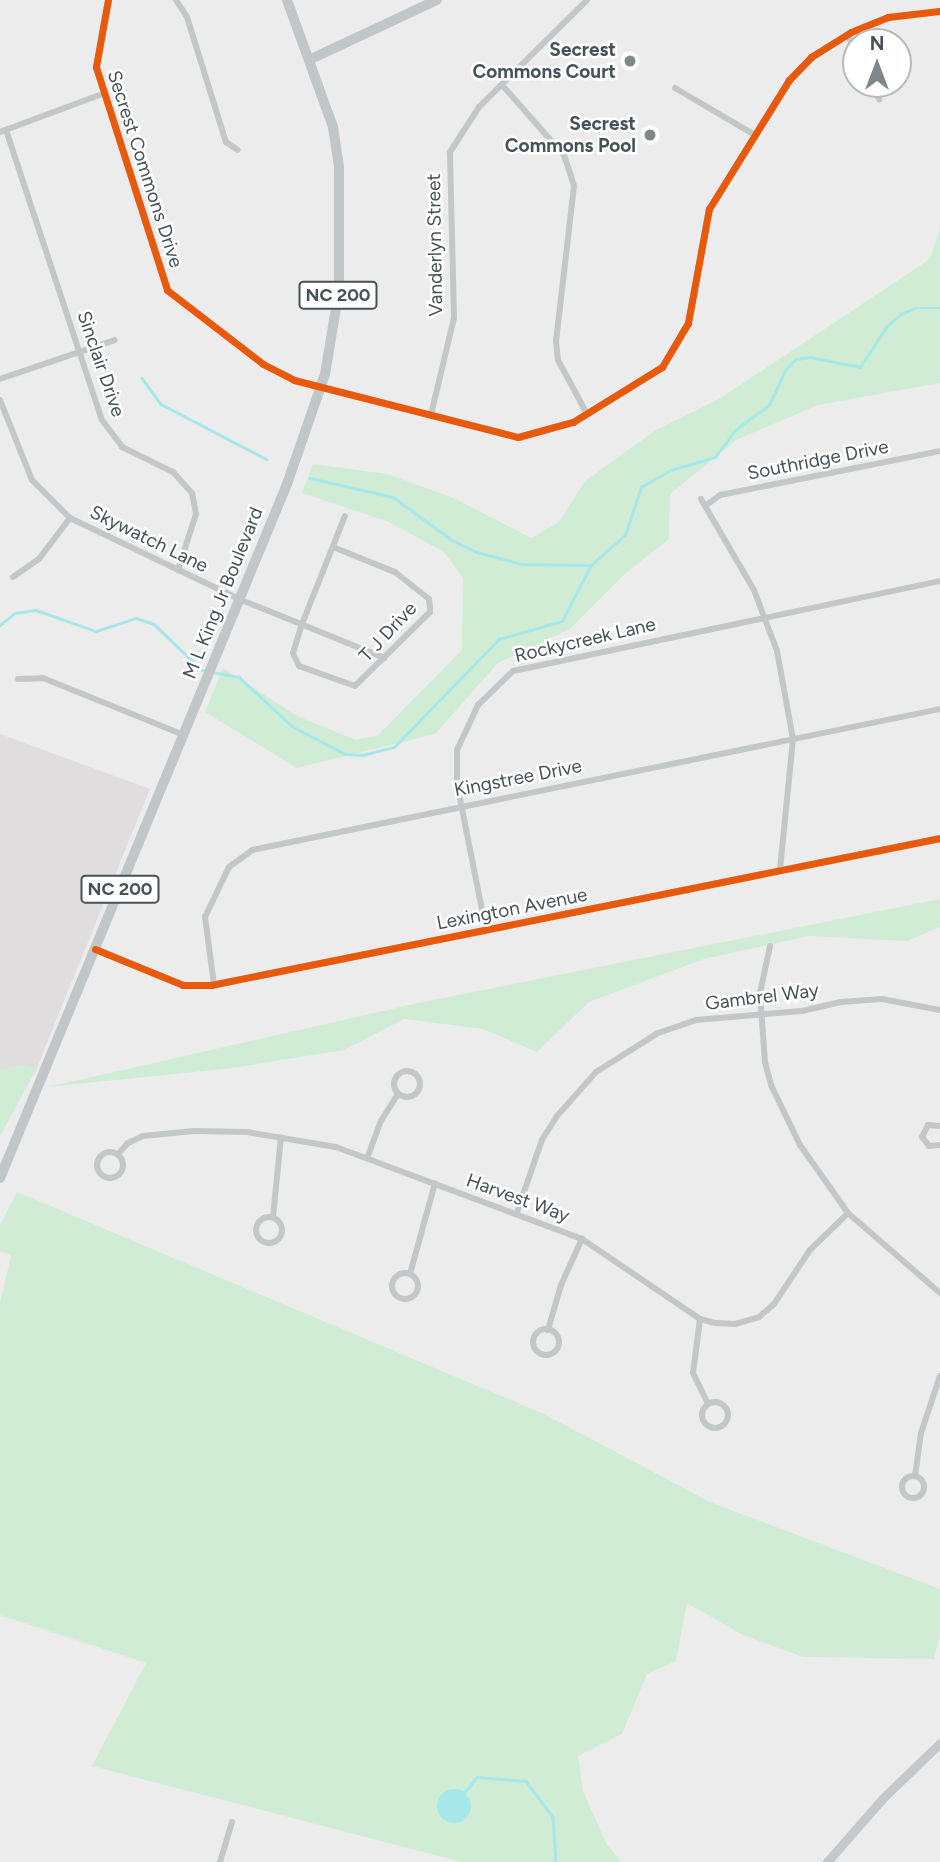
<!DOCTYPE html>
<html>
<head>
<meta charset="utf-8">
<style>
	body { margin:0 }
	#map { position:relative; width:940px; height:1862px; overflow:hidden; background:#edecec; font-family:Figtree,sans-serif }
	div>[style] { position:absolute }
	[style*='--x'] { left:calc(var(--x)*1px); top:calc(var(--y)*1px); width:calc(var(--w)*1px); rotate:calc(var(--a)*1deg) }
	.education>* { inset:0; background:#dfddde }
	.green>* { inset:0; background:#d0ecd5 }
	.water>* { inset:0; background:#a6e8e9 }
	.round { border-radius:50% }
	.stream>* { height:2.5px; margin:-1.25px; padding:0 1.25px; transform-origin:1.25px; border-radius:1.25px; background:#a6e8e9 }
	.street>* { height:6px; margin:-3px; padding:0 3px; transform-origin:3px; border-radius:3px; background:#c4c7c8 }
	.street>.ring { margin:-3px; padding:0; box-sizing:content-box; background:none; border:6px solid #c4c7c8; border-radius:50% }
	.secondary>* { height:9px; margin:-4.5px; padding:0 4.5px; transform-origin:4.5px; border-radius:4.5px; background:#c4c8ca }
	.primary>* { height:10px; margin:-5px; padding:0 5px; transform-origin:5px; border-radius:5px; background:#c1c6c8 }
	.cycleway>* { height:7px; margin:-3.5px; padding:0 3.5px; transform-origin:3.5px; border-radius:3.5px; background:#e8590c }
	.dots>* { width:19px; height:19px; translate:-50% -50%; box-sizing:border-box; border:4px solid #fff; border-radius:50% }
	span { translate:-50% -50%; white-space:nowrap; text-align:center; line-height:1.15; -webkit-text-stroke:5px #fff; paint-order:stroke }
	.shield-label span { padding:2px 5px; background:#fff; border:2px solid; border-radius:5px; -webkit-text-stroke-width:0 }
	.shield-label { font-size:18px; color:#455258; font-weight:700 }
	.poi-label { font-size:19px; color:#455258; font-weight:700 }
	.right { translate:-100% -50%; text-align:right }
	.street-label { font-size:19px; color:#455258 }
	.north { position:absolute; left:842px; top:28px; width:70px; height:70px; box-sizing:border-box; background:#fff; border:2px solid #b5babc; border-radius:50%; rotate:0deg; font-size:19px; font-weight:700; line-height:28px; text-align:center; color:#455258 }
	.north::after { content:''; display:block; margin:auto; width:24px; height:32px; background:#80888c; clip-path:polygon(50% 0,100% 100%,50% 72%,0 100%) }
</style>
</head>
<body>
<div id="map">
	<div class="education">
		<div style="clip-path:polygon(0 734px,150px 789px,36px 1070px,24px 1065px,0 1071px)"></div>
	</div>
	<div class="green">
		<div style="clip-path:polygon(940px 228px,940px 383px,818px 405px,736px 440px,670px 494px,669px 539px,627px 572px,570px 629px,498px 663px,435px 734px,297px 768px,205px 712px,223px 668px,297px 716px,356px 740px,378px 735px,462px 650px,463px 578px,444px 552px,389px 522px,302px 493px,313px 464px,387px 474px,454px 498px,531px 538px,559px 522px,585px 481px,656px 430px,719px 399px,930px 259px)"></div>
		<div style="clip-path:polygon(940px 899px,940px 927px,907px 941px,809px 936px,704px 959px,589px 1002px,537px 1052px,483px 1029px,404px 1019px,344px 1050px,233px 1068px,48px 1087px,418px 1003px)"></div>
		<div style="clip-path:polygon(24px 1065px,36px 1070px,0 1136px,0 1071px)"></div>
		<div style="clip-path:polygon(17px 1192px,544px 1414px,710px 1502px,940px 1589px,940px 1634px,934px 1659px,803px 1657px,743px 1635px,687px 1603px,676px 1661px,647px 1674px,622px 1734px,578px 1756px,583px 1791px,606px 1843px,621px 1862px,462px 1862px,92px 1766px,146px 1663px,0 1615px,0 1303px,11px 1256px,0 1251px,0 1225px)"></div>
	</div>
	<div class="water">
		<div class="round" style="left:437px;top:1789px;width:34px;height:34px"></div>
	</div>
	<div class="stream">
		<div style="--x:142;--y:378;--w:32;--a:54"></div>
		<div style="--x:161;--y:404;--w:119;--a:27.6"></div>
		<div style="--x:310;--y:478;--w:85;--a:12.9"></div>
		<div style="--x:393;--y:497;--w:73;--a:36.1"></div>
		<div style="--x:452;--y:540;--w:28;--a:26"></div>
		<div style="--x:477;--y:552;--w:47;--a:14.9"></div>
		<div style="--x:522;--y:564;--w:69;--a:0.8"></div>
		<div style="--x:591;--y:565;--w:45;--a:-41.4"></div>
		<div style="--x:625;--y:535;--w:51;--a:-71.6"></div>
		<div style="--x:641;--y:487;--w:34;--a:-30"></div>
		<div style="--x:670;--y:470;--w:47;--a:-16.1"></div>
		<div style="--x:715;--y:457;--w:34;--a:-53"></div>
		<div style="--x:735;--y:430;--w:42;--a:-36.3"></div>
		<div style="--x:769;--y:405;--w:38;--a:-65"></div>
		<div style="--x:785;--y:370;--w:16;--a:-45"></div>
		<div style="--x:796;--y:359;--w:14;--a:-8"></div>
		<div style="--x:810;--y:357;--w:51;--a:11.3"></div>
		<div style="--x:860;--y:367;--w:49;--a:-56.6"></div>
		<div style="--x:887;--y:326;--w:18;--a:-41"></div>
		<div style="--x:901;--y:314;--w:15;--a:-23"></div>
		<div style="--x:915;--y:308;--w:25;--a:0"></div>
		<div style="--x:0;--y:625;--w:19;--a:-39"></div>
		<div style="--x:15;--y:613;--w:21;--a:-8"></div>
		<div style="--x:36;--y:610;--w:64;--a:19.3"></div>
		<div style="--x:96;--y:631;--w:42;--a:-18"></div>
		<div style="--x:136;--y:618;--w:19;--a:18"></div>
		<div style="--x:154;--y:624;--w:66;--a:43.8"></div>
		<div style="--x:202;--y:670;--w:38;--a:11"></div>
		<div style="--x:239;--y:677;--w:72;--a:42.8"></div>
		<div style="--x:292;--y:726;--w:60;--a:27.8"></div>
		<div style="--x:345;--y:754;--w:17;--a:3"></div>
		<div style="--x:362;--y:755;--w:33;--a:-14"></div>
		<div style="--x:394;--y:747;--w:151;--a:-45.8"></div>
		<div style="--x:499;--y:639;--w:66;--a:-15.9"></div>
		<div style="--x:562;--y:621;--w:63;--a:-62.6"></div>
		<div style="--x:464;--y:1793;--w:21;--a:-51"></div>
		<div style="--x:477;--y:1777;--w:49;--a:4.7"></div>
		<div style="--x:526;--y:1781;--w:45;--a:53.1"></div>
		<div style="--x:553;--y:1817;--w:45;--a:86.2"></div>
	</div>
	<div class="street">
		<div style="--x:108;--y:0;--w:68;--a:100.2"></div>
		<div style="--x:96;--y:67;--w:234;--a:72.3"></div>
		<div style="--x:167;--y:290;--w:121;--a:37.6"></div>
		<div style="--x:263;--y:364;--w:35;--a:27"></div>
		<div style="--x:294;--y:380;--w:231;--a:14.3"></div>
		<div style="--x:518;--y:437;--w:57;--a:-15.3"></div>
		<div style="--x:573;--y:422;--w:105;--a:-31.7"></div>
		<div style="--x:662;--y:367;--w:51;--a:-59.4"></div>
		<div style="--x:688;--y:323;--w:116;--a:-79.6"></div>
		<div style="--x:709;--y:209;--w:152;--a:-58.2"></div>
		<div style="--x:789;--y:80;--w:32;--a:-46"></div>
		<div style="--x:811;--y:57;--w:47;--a:-32"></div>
		<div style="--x:851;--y:32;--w:40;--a:-22"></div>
		<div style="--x:888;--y:17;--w:52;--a:-6.6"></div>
		<div style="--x:176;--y:0;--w:20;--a:57"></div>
		<div style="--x:187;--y:17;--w:131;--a:72.7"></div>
		<div style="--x:226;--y:142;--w:14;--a:34"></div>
		<div style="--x:847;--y:34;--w:20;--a:63"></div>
		<div style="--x:872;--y:84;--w:17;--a:65"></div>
		<div style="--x:502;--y:85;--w:94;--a:48.5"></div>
		<div style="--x:564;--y:155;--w:33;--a:72"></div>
		<div style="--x:574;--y:186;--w:156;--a:96.6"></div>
		<div style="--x:556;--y:341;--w:19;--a:84"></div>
		<div style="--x:558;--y:360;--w:61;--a:61.8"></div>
		<div style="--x:675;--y:88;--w:91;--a:30.5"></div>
		<div style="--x:6;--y:130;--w:305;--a:71.7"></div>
		<div style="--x:102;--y:420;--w:34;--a:53"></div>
		<div style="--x:122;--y:447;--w:57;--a:26.1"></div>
		<div style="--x:173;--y:472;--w:28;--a:48"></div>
		<div style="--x:192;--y:493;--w:21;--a:79"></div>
		<div style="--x:196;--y:514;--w:59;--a:107.8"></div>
		<div style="--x:0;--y:132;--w:109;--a:-20.4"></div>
		<div style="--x:0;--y:379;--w:121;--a:-18.7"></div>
		<div style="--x:0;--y:400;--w:86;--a:68.2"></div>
		<div style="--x:32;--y:480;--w:54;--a:45"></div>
		<div style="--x:70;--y:518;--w:187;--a:25.6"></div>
		<div style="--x:239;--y:599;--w:157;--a:22.1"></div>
		<div style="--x:431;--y:415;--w:100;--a:-76.7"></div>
		<div style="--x:454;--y:318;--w:166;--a:-91.4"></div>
		<div style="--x:450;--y:152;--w:54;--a:-57.2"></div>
		<div style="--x:479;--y:107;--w:152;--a:-44.7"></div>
		<div style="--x:701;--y:499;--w:105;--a:59.8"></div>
		<div style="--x:754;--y:590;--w:65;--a:69.3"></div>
		<div style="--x:777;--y:651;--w:89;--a:79.7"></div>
		<div style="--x:793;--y:739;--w:132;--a:95.7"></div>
		<div style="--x:705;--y:506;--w:19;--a:-36"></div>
		<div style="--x:720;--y:495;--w:224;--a:-11.3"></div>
		<div style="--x:333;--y:547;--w:67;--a:22"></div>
		<div style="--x:395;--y:572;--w:43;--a:38.5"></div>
		<div style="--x:429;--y:599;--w:8;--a:83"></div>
		<div style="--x:430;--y:607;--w:5;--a:90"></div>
		<div style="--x:430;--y:612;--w:105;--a:135.4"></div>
		<div style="--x:355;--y:686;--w:59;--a:-160.3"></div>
		<div style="--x:299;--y:666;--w:14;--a:-115"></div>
		<div style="--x:293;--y:653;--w:30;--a:-73"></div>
		<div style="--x:302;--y:624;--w:116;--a:-68.3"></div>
		<div style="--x:13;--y:577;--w:32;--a:-35"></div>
		<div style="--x:39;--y:559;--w:51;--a:-52.9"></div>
		<div style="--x:18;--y:679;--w:25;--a:-2"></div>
		<div style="--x:43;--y:678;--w:152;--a:22"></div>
		<div style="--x:486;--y:930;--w:149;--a:-101.2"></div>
		<div style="--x:457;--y:784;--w:34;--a:-90"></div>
		<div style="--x:457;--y:750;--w:50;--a:-65"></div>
		<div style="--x:478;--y:705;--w:49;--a:-44.2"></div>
		<div style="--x:513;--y:671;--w:436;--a:-11.9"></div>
		<div style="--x:770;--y:946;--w:48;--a:102"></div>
		<div style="--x:760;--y:993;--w:69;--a:85.9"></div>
		<div style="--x:765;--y:1062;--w:24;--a:75"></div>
		<div style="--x:771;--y:1085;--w:67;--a:64.2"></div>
		<div style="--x:800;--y:1145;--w:83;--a:54.8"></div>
		<div style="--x:848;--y:1213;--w:122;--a:41"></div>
		<div style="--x:95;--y:949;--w:95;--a:22.2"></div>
		<div style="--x:183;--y:985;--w:28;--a:0"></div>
		<div style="--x:211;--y:985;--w:744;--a:-11.4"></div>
		<div style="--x:214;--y:985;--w:69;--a:-97.5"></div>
		<div style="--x:205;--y:917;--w:55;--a:-64.4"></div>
		<div style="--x:229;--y:867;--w:29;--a:-36"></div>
		<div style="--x:252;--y:850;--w:702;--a:-11.58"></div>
		<div class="ring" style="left:394px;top:1071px;width:20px;height:20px"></div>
		<div style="--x:940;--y:1126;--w:12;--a:-175"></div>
		<div style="--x:928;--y:1125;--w:13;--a:117"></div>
		<div style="--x:922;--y:1137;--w:11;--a:52"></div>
		<div style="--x:929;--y:1146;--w:11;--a:-5"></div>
		<div class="ring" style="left:97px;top:1152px;width:20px;height:20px"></div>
		<div style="--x:118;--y:1154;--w:15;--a:-48"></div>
		<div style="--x:128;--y:1143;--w:17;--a:-25"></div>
		<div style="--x:143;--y:1136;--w:51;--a:-5.6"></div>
		<div style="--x:194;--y:1131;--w:53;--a:1.1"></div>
		<div style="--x:247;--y:1132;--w:90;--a:9.6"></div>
		<div style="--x:336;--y:1147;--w:263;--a:20.5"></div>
		<div style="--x:582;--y:1239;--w:143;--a:34.1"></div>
		<div style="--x:700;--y:1319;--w:16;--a:15"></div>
		<div style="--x:715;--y:1323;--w:20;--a:3"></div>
		<div style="--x:735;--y:1324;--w:25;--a:-16"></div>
		<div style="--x:759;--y:1317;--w:20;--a:-41"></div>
		<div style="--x:774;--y:1304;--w:65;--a:-56.3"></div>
		<div style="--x:810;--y:1250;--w:53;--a:-44.2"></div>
		<div style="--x:368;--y:1156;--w:37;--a:-70"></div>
		<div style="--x:381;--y:1121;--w:32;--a:-58"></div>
		<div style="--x:517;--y:1212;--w:76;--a:-70.9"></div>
		<div style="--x:542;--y:1140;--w:28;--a:-58"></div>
		<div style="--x:557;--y:1116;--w:59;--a:-48.4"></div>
		<div style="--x:596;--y:1072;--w:73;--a:-32.2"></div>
		<div style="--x:658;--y:1033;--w:40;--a:-18.9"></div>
		<div style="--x:696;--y:1020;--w:106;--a:-4.9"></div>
		<div style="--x:802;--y:1011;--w:40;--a:-13"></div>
		<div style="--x:841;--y:1002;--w:41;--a:-4.2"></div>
		<div style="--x:882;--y:999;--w:59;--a:10.7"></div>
		<div class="ring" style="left:256px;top:1217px;width:20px;height:20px"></div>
		<div style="--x:273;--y:1217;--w:80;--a:-84.3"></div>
		<div class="ring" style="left:392px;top:1273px;width:20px;height:20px"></div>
		<div style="--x:410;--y:1274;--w:94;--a:-74.6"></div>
		<div style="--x:700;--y:1319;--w:54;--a:97.4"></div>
		<div style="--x:693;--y:1373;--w:34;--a:64"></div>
		<div class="ring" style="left:533px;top:1329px;width:20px;height:20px"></div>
		<div style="--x:548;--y:1330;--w:47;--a:-73.9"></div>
		<div style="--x:561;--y:1285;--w:51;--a:-65.5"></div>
		<div class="ring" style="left:702px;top:1402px;width:20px;height:20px"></div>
		<div class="ring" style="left:902px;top:1476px;width:16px;height:16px"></div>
		<div style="--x:915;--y:1476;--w:43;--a:-82.1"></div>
		<div style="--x:921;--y:1433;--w:60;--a:-71.6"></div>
		<div style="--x:220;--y:1862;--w:42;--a:-73.3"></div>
	</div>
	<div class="secondary">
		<div style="--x:827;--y:1862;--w:85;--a:-48.8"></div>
		<div style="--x:883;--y:1798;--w:79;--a:-44"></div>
	</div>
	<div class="primary">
		<div style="--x:311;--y:59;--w:139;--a:-25.1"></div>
		<div style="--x:0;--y:1178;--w:751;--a:-67.53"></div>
		<div style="--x:287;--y:484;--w:116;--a:-70.9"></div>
		<div style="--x:325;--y:374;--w:85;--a:-80.5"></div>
		<div style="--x:339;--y:290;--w:123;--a:-90"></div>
		<div style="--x:339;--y:167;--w:40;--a:-98.5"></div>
		<div style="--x:333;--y:127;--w:135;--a:-109.9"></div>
	</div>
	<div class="cycleway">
		<div style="--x:108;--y:0;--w:68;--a:100.2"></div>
		<div style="--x:96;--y:67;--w:234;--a:72.3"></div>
		<div style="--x:167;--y:290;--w:121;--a:37.6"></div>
		<div style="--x:263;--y:364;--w:35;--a:27"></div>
		<div style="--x:294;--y:380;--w:231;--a:14.3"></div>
		<div style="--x:518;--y:437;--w:57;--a:-15.3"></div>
		<div style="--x:573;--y:422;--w:105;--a:-31.7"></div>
		<div style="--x:662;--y:367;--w:51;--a:-59.4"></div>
		<div style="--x:688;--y:323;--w:116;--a:-79.6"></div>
		<div style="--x:709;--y:209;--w:152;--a:-58.2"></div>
		<div style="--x:789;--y:80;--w:32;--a:-46"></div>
		<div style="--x:811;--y:57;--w:47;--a:-32"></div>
		<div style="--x:851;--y:32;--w:40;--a:-22"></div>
		<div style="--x:888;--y:17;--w:52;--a:-6.6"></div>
		<div style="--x:95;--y:949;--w:95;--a:22.2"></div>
		<div style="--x:183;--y:985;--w:28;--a:0"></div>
		<div style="--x:211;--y:985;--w:744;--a:-11.4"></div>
	</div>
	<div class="dots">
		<div style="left:630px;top:61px;background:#80888c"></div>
		<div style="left:650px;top:135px;background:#80888c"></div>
	</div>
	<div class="shield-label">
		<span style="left:338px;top:295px">NC 200</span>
		<span style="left:120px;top:889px">NC 200</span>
	</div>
	<div class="poi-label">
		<span class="right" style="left:616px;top:61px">Secrest<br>Commons Court</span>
		<span class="right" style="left:636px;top:135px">Secrest<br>Commons Pool</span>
	</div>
	<div class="street-label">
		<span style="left:145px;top:169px;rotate:72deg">Secrest Commons Drive</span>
		<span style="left:435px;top:245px;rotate:-91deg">Vanderlyn Street</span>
		<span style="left:101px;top:364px;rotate:71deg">Sinclair Drive</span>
		<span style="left:818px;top:460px;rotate:-11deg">Southridge Drive</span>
		<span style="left:149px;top:539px;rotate:26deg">Skywatch Lane</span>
		<span style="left:223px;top:593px;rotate:-68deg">M L King Jr Boulevard</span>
		<span style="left:388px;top:632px;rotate:-47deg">T J Drive</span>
		<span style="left:585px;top:640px;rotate:-13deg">Rockycreek Lane</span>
		<span style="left:518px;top:778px;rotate:-11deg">Kingstree Drive</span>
		<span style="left:512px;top:909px;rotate:-11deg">Lexington Avenue</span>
		<span style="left:762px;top:997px;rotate:-7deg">Gambrel Way</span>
		<span style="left:518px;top:1198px;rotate:20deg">Harvest Way</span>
	</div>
	<div class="north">N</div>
</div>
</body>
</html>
